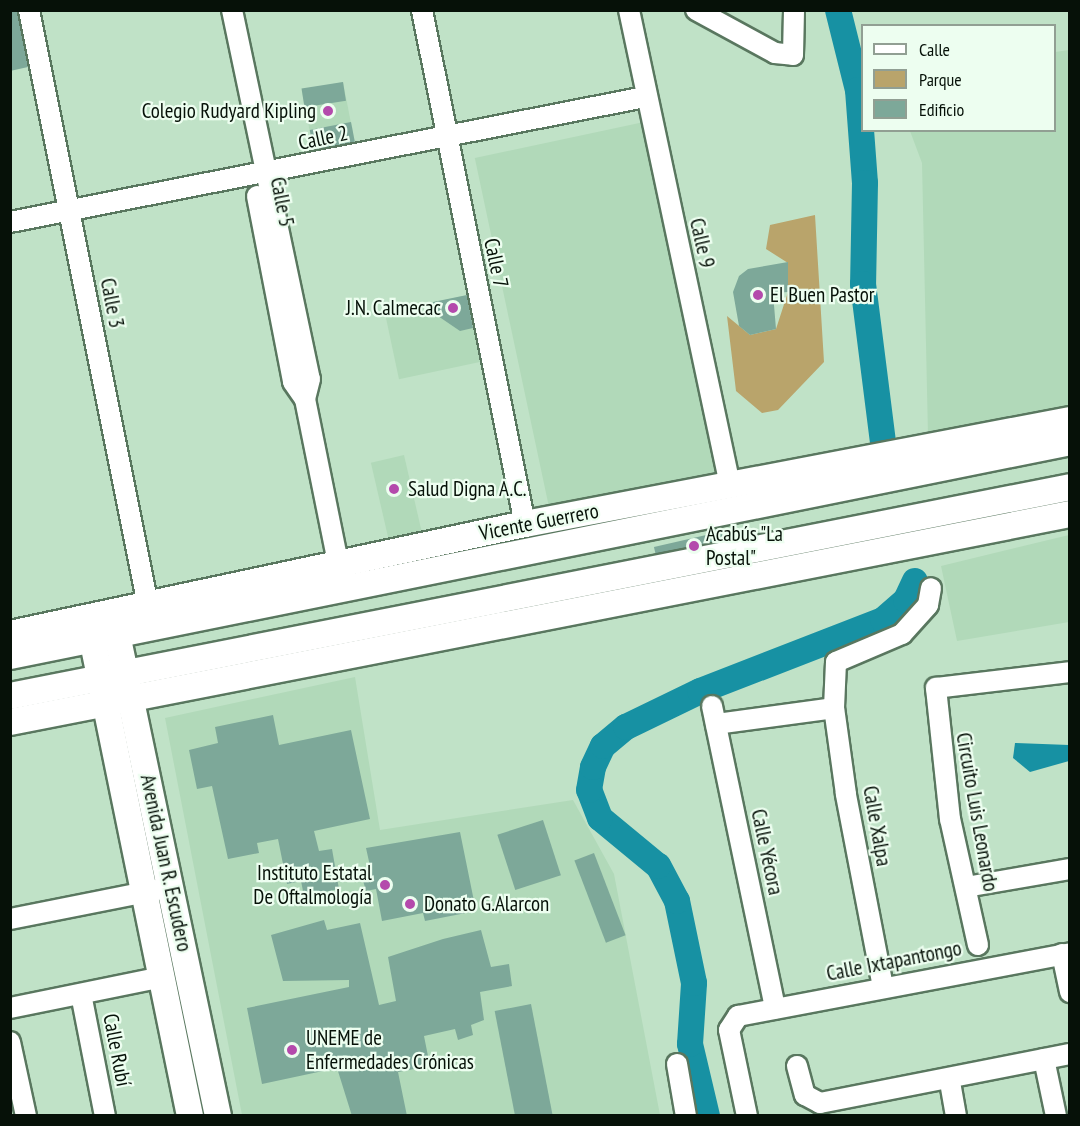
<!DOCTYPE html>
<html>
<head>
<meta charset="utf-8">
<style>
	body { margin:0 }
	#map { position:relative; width:1080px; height:1126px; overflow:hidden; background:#c0e2c7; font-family:"PT Sans Narrow",sans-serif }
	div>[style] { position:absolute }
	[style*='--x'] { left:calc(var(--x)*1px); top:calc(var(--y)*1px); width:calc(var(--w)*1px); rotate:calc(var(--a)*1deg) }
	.built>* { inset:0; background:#b1d9b9; transform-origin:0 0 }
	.green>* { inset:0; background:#b9a46b }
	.water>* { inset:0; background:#1791a3 }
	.river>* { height:26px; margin:-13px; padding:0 13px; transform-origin:13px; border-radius:13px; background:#1791a3 }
	.building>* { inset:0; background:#7da899; transform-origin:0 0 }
	.roads { filter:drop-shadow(2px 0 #59775f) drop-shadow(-2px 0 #59775f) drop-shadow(0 2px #59775f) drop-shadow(0 -2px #59775f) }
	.minor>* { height:20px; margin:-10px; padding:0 10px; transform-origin:10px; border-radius:10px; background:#fff }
	.major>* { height:26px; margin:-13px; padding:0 13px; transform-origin:13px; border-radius:13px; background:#fff }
	.dots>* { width:16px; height:16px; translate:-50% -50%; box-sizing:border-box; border:3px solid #edfef0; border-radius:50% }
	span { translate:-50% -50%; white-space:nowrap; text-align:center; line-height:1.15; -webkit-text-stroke:4.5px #edfef0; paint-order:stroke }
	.poi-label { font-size:21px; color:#061108 }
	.right { translate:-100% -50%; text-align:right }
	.left { translate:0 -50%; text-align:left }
	.street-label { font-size:21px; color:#061108 }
	.frame { position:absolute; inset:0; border:12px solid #061108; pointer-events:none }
	.legend { position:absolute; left:861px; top:24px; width:195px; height:108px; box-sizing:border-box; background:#edfef0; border:2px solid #919f93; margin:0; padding:8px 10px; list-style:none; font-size:18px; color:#061108 }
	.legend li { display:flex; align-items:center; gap:12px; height:30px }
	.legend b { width:30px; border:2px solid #919f93 }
</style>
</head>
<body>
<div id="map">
	<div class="built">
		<div style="clip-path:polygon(1069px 50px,1069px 407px,928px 435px,922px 163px,910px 131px,1054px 130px,1055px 52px)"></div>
		<div style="left:343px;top:82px;width:70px;height:42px;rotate:79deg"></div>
		<div style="left:644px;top:122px;width:371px;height:173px;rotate:78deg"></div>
		<div style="left:468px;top:295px;width:68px;height:85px;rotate:78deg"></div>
		<div style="left:404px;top:455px;width:88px;height:34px;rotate:77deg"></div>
		<div style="clip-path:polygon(1069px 535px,1069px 622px,957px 641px,941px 566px)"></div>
		<div style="clip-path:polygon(355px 677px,380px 830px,573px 800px,614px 874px,660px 1115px,242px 1115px,165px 718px)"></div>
	</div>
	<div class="green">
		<div style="clip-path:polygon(815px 215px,824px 362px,778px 410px,762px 413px,736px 391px,727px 316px,750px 335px,776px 329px,788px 292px,788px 263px,766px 249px,770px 225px)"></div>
	</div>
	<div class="water">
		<div style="clip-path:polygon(1015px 743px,1069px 745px,1069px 761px,1030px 772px,1013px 758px)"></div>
	</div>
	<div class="river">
		<div style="--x:838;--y:10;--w:82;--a:76"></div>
		<div style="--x:858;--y:90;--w:93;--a:85.7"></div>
		<div style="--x:865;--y:183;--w:101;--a:91.1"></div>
		<div style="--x:863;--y:284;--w:159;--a:82.8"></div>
		<div style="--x:707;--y:1116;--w:74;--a:-103.3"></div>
		<div style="--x:690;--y:1044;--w:61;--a:-86.2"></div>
		<div style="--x:694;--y:983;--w:84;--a:-101.7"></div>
		<div style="--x:677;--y:901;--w:40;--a:-118"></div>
		<div style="--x:658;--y:866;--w:75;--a:-140.4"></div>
		<div style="--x:600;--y:818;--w:30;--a:-111"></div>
		<div style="--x:589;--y:790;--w:23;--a:-80"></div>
		<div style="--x:593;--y:767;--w:23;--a:-65"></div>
		<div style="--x:603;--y:746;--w:30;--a:-40"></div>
		<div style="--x:626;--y:727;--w:82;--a:-25.9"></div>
		<div style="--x:700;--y:691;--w:196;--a:-21.2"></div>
		<div style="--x:883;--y:620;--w:30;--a:-41"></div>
		<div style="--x:906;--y:600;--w:21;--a:-65"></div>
	</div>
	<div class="building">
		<div style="clip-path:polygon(10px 10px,17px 10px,28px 67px,10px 71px)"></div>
		<div style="left:343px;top:82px;width:19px;height:42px;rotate:81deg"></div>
		<div style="left:351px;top:122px;width:20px;height:42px;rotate:79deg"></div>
		<div style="clip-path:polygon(788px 262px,788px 292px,773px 293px,776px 329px,750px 335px,739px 326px,733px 292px,739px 276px,748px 269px)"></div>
		<div style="clip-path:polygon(467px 295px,473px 328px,460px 331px,435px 314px,433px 302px)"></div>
		<div style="left:728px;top:530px;width:9px;height:76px;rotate:77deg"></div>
		<div style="clip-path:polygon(273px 715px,279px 745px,351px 730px,370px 819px,314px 831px,319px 851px,332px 849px,339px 889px,304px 896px,301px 881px,287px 884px,278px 839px,257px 843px,259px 853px,228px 859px,212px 786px,197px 789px,189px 750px,218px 743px,215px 727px)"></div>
		<div style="left:543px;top:820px;width:58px;height:48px;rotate:72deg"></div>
		<div style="clip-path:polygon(460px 832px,476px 911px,425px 921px,423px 913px,382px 921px,376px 889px,366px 891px,362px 877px,372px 875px,366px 848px)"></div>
		<div style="left:594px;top:853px;width:88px;height:21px;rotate:69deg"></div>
		<div style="clip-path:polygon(324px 920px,327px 930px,360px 923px,379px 1005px,396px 1001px,388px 957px,443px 939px,481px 930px,491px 967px,509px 964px,512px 986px,480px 992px,484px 1020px,471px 1025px,473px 1035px,458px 1040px,455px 1029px,424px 1036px,430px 1066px,398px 1072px,407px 1116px,352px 1116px,337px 1068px,262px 1084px,247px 1008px,349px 987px,349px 980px,283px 981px,271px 935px)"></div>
		<div style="left:531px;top:1004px;width:114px;height:37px;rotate:79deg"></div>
	</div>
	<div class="roads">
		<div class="minor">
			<div style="--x:29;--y:10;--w:607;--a:78.69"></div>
			<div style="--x:232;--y:10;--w:377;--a:78.1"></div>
			<div style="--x:310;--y:379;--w:21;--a:104"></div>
			<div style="--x:305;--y:399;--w:167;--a:78.6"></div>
			<div style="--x:422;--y:10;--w:524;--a:78.67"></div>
			<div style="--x:629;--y:10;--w:486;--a:78"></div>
			<div style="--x:696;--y:10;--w:90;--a:28.6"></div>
			<div style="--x:775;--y:53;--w:18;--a:6"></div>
			<div style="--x:793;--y:55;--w:45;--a:-88.7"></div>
			<div style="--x:257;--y:196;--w:189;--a:79"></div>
			<div style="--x:293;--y:382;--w:21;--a:55"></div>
			<div style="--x:10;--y:222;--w:647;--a:-11.14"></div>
			<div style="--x:712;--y:706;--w:309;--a:78.2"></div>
			<div style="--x:716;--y:724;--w:119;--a:-7.7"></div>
			<div style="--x:966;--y:887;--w:106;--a:-9.8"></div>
			<div style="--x:10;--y:919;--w:150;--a:-11.2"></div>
			<div style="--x:978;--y:945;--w:129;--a:-102.5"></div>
			<div style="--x:950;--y:819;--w:132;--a:-96.1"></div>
			<div style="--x:936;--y:688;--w:135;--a:-6.8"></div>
			<div style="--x:1062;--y:954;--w:39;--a:78"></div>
			<div style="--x:883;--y:987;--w:197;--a:-100.9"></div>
			<div style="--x:846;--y:794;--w:87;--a:-97.9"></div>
			<div style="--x:834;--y:708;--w:46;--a:-87.5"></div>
			<div style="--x:836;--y:662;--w:72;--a:-23"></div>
			<div style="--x:902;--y:634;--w:39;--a:-48"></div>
			<div style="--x:928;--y:605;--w:17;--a:-80"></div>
			<div style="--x:81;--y:994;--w:124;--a:78.9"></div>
			<div style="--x:10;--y:1008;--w:155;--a:-11.5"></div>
			<div style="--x:10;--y:1042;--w:76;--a:77.8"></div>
			<div style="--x:1044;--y:1059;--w:58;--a:78.1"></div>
			<div style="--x:677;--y:1064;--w:53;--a:80.2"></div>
			<div style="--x:797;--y:1066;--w:30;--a:75"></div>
			<div style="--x:805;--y:1095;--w:17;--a:28"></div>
			<div style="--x:820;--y:1103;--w:255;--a:-11.1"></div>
			<div style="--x:950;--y:1082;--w:35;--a:80"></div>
			<div style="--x:747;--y:1116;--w:88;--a:-101.8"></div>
			<div style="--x:729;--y:1030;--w:17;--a:-57"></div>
			<div style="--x:738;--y:1016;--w:338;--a:-10.7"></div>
		</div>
		<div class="major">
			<div style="--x:114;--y:620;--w:507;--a:78.16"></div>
			<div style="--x:89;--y:623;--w:503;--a:78.42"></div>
			<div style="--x:10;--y:634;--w:527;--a:-12.06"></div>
			<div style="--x:525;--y:524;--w:555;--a:-10.8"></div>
			<div style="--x:10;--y:656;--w:1081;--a:-11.41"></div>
			<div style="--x:10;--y:696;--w:1080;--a:-11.15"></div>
			<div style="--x:10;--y:722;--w:1080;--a:-11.1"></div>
		</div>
	</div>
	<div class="dots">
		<div style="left:328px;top:111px;background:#b44aac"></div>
		<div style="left:758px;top:295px;background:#b44aac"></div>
		<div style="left:453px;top:308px;background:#b44aac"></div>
		<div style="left:394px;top:489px;background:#b44aac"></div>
		<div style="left:694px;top:546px;background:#b44aac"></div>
		<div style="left:385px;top:885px;background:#b44aac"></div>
		<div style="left:410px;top:904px;background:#b44aac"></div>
		<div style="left:292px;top:1050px;background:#b44aac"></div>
	</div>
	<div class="poi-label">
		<span class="right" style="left:316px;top:111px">Colegio Rudyard Kipling</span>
		<span class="left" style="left:770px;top:295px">El Buen Pastor</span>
		<span class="right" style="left:441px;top:308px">J.N. Calmecac</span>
		<span class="left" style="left:408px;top:489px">Salud Digna A.C.</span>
		<span class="left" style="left:706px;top:546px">Acabús "La<br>Postal"</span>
		<span class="right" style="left:372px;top:885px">Instituto Estatal<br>De Oftalmología</span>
		<span class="left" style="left:424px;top:904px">Donato G.Alarcon</span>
		<span class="left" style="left:306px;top:1050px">UNEME de<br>Enfermedades Crónicas</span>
	</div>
	<div class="street-label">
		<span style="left:323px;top:138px;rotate:-12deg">Calle 2</span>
		<span style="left:282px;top:202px;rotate:79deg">Calle 5</span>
		<span style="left:702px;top:243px;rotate:77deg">Calle 9</span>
		<span style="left:496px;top:263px;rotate:78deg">Calle 7</span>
		<span style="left:112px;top:303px;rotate:79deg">Calle 3</span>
		<span style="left:539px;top:522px;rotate:-11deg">Vicente Guerrero</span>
		<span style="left:977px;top:812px;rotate:80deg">Circuito Luis Leonardo</span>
		<span style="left:877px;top:826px;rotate:80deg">Calle Xalpa</span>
		<span style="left:767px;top:852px;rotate:78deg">Calle Yécora</span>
		<span style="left:166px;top:863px;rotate:78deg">Avenida Juan R. Escudero</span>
		<span style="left:894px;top:961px;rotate:-11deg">Calle Ixtapantongo</span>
		<span style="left:117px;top:1050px;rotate:79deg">Calle Rubí</span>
	</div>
	<div class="frame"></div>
	<ul class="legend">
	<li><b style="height:8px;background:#fff"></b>Calle</li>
	<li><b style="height:16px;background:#b9a46b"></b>Parque</li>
	<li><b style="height:16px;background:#7da899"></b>Edificio</li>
	</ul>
</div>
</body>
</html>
